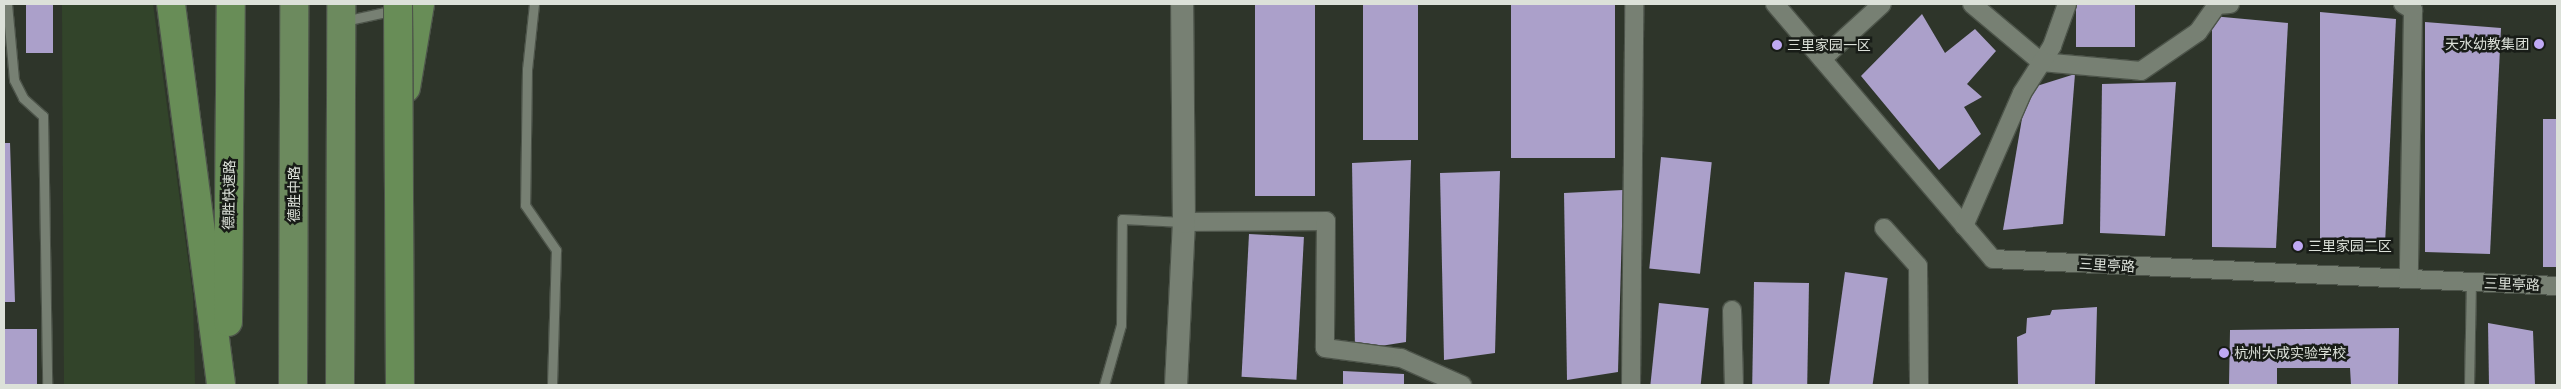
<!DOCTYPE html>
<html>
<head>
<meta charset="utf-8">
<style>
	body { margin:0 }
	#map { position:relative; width:2561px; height:389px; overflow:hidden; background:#2e352a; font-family:"PT Sans","Noto Sans SC",sans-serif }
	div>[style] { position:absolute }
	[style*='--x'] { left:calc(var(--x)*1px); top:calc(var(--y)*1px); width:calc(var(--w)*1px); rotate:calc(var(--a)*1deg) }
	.green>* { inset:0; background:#32442a }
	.building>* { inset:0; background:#aba0ca; transform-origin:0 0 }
	.roads { filter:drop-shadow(1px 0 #4d544a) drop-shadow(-1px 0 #4d544a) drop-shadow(0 1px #4d544a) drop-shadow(0 -1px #4d544a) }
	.service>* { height:9px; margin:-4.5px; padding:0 4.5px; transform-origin:4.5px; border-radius:4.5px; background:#778073 }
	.minor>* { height:18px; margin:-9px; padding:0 9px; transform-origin:9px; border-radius:9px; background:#778073 }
	.tertiary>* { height:22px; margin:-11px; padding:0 11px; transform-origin:11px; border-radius:11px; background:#778073 }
	.primary>* { height:28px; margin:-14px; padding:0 14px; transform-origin:14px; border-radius:14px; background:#6c8a5e }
	.trunk>* { height:28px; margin:-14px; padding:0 14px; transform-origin:14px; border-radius:14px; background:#688d57 }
	.bridges { filter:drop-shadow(1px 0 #4d544a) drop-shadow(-1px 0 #4d544a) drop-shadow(0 1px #4d544a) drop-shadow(0 -1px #4d544a) }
	.trunk-bridge>* { height:28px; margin:-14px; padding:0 14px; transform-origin:14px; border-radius:14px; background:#688d57 }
	.dots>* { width:14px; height:14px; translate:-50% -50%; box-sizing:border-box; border:2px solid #181c17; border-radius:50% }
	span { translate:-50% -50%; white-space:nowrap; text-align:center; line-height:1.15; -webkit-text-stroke:5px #181c17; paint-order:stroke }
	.poi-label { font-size:14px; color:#dce1d9 }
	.right { translate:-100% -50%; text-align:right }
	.left { translate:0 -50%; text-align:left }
	.street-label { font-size:14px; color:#dce1d9 }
	.frame { position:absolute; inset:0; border:5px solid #dce1d9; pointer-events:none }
</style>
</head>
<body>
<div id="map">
	<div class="green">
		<div style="clip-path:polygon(62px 4px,153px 4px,193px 296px,195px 385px,64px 385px)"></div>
	</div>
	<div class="building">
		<div style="left:26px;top:4px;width:27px;height:49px"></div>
		<div style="left:1255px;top:4px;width:60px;height:192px"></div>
		<div style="left:1363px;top:4px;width:55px;height:136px"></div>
		<div style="left:1511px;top:4px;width:104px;height:154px"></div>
		<div style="left:2076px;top:4px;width:59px;height:43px"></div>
		<div style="clip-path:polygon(2320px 12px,2396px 19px,2385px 244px,2320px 243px)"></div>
		<div style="clip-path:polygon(1922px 14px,1945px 53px,1975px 29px,1996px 51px,1967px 84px,1982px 97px,1964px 107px,1981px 134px,1939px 170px,1861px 76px)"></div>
		<div style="clip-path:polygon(2212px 16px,2288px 23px,2276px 248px,2212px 247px)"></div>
		<div style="clip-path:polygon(2425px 22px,2501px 28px,2490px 254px,2425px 252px)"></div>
		<div style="clip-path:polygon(2075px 74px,2063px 224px,2003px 230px,2027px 89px)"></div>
		<div style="clip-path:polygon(2176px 82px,2165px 236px,2100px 233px,2102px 84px)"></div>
		<div style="left:2543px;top:119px;width:14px;height:148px"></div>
		<div style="clip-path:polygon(4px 143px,10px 143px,15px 302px,4px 302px)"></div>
		<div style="left:1661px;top:157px;width:51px;height:112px;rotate:6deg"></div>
		<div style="clip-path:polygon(1411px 160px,1406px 342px,1355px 350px,1352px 163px)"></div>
		<div style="clip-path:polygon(1500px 171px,1495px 353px,1444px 360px,1440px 173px)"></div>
		<div style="clip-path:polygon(1623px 190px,1618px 372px,1567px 380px,1564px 193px)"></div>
		<div style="left:1249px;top:234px;width:55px;height:143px;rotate:3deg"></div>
		<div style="left:1845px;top:272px;width:43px;height:113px;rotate:8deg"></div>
		<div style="left:1754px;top:282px;width:55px;height:103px;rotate:1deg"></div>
		<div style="left:1659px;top:303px;width:50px;height:82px;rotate:6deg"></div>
		<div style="clip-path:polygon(2097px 307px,2095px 385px,2018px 385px,2017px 337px,2026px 333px,2027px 318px,2050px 315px,2052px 310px)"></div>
		<div style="clip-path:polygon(2488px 323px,2533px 331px,2535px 385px,2489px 385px)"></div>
		<div style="clip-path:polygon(2399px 328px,2398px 385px,2351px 385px,2350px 368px,2277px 368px,2277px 385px,2229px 385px,2230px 330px)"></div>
		<div style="left:4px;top:329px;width:33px;height:56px"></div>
		<div style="clip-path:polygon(1343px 371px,1404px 374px,1404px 385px,1343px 385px)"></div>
	</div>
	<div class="roads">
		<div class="service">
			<div style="--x:7;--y:4;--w:76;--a:84.7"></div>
			<div style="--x:14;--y:80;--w:20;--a:63"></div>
			<div style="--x:23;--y:98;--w:27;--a:42"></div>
			<div style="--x:43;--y:116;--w:269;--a:89.1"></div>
			<div style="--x:534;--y:4;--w:65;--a:96.1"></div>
			<div style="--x:527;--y:69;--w:136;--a:90.8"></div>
			<div style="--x:525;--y:205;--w:55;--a:55.4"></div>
			<div style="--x:556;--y:250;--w:135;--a:91.7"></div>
			<div style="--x:344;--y:21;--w:52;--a:-12.2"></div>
			<div style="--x:1104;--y:385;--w:62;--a:-74.2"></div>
			<div style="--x:1121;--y:325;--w:106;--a:-89.5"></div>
			<div style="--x:1122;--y:219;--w:61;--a:2.8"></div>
			<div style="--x:2469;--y:385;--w:103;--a:-88.9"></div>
		</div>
		<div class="minor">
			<div style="--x:1775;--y:4;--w:335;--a:49.5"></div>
			<div style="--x:1993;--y:259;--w:565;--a:2.74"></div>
			<div style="--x:1972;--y:4;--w:90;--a:40"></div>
			<div style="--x:2041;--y:62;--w:100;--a:5.1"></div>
			<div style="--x:2141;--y:71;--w:69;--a:-34.4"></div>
			<div style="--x:2198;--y:32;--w:33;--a:-55"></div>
			<div style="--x:2217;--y:5;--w:13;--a:-4"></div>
			<div style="--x:2403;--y:4;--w:12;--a:31"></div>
			<div style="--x:2413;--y:10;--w:269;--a:90.9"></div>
			<div style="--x:1822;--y:59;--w:81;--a:-42.5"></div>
			<div style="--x:1184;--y:222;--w:142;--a:-0.4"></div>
			<div style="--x:1326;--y:221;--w:127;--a:90.5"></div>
			<div style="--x:1325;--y:348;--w:77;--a:7.5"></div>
			<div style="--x:1401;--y:358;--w:67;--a:23.9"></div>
			<div style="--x:1964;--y:226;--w:145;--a:-66.4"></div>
			<div style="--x:2022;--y:93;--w:56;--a:-57.4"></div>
			<div style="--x:2052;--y:46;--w:45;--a:-70.3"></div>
			<div style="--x:1884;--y:228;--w:51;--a:48.2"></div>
			<div style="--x:1918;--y:266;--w:119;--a:89.5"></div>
			<div style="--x:1732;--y:310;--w:75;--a:88.5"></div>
			<div style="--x:1631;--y:385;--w:381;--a:-89.5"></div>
		</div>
		<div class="tertiary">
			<div style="--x:1176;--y:385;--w:163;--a:-87.2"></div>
			<div style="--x:1184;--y:222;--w:218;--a:-90.5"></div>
		</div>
		<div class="primary">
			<div style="--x:293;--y:385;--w:381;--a:-89.8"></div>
			<div style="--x:340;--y:385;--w:381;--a:-89.8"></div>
		</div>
		<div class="trunk">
			<div style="--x:171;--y:4;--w:384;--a:82.5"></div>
			<div style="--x:406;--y:88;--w:85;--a:-80.5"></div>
			<div style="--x:228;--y:322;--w:318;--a:-89.5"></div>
		</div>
	</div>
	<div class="bridges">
		<div class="trunk-bridge">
			<div style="--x:398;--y:4;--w:381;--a:89.7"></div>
		</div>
	</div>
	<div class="dots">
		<div style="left:2539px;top:44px;background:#bfa9f4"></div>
		<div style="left:1777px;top:45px;background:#bfa9f4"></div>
		<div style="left:2298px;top:246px;background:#bfa9f4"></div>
		<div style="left:2224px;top:353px;background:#bfa9f4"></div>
	</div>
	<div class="poi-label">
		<span class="right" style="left:2529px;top:44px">天水幼教集团</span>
		<span class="left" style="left:1787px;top:45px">三里家园一区</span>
		<span class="left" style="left:2308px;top:246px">三里家园二区</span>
		<span class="left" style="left:2234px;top:353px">杭州大成实验学校</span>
	</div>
	<div class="street-label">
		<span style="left:294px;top:194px;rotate:-90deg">德胜中路</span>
		<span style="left:229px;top:195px;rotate:-89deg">德胜快速路</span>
		<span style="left:2107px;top:265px;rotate:3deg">三里亭路</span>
		<span style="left:2512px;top:284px;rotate:2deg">三里亭路</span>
	</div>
	<div class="frame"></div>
</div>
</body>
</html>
